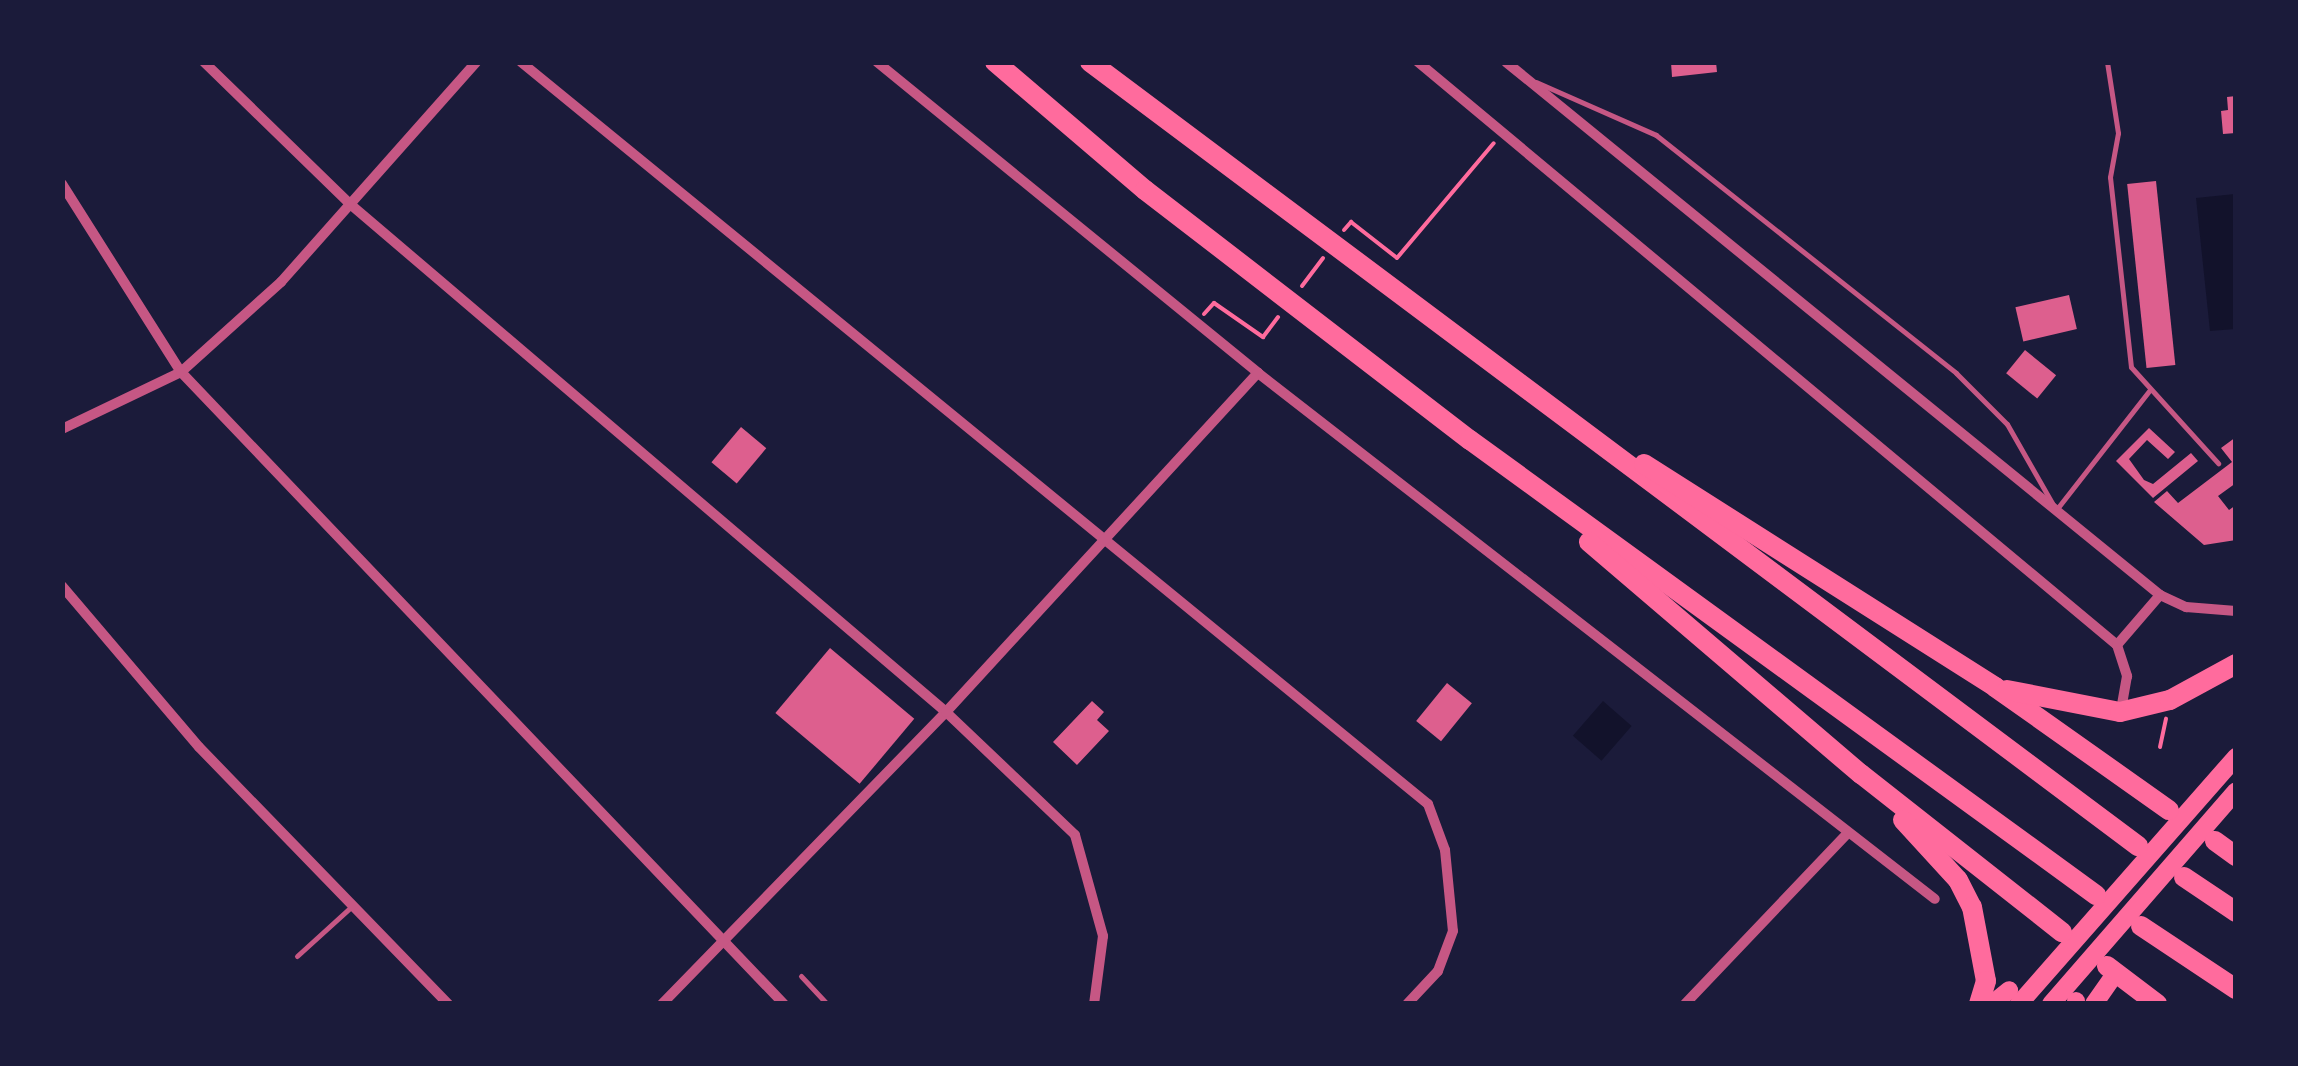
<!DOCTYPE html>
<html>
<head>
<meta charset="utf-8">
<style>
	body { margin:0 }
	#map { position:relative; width:2298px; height:1066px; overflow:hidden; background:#1b1b3a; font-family:Montserrat,sans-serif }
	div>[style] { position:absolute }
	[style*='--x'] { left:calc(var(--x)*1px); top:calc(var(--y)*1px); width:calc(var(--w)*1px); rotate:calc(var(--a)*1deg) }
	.water>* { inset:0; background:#12122b; transform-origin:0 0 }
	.building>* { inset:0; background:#dd5f8e; transform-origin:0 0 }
	.path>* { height:4px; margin:-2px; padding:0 2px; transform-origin:2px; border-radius:2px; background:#ff6b9d }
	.service>* { height:5px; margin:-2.5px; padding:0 2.5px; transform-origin:2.5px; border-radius:2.5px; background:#c65784 }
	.minor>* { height:10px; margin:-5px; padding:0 5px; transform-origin:5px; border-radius:5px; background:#c65784 }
	.primary>* { height:18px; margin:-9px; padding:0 9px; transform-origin:9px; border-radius:9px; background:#ff6b9d }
	.motorway>* { height:20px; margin:-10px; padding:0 10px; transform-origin:10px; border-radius:10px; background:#ff6b9d }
	span { translate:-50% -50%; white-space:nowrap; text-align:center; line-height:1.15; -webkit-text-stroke:10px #1b1b3a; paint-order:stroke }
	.frame { position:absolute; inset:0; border:65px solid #1b1b3a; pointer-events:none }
</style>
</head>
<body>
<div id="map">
	<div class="water">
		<div style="clip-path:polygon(2235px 194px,2235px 329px,2210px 331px,2196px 198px)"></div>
		<div style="left:1603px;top:701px;width:38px;height:46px;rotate:41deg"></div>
	</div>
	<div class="building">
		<div style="clip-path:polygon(1671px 62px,1716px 62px,1717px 72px,1672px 77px)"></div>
		<div style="clip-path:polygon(2236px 96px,2236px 133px,2223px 134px,2221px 111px,2228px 110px,2227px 97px)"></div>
		<div style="left:2156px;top:181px;width:185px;height:29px;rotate:84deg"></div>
		<div style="left:2069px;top:295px;width:35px;height:55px;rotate:77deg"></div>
		<div style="left:2025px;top:350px;width:40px;height:30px;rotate:39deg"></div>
		<div style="left:741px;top:427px;width:33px;height:46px;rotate:40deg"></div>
		<div style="clip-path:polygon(2149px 428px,2175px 452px,2168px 459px,2147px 440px,2129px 459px,2144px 480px,2153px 484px,2191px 453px,2198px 461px,2153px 498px,2116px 461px)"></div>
		<div style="clip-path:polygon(2236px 437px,2236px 483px,2218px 496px,2229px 510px,2236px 505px,2236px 540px,2204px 545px,2154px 502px,2167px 491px,2178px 503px,2232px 462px,2221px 448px)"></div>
		<div style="left:830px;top:648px;width:110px;height:85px;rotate:40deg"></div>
		<div style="left:1447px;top:683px;width:32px;height:49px;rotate:39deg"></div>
		<div style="clip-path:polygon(1092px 701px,1104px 712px,1097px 720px,1109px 731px,1077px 765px,1053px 742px)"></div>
	</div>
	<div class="path">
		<div style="--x:1344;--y:230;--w:11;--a:-49"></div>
		<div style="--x:1351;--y:222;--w:58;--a:38"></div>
		<div style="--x:1397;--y:258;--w:150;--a:-49.9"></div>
		<div style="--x:1302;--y:286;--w:35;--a:-53"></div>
		<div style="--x:1204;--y:314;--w:15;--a:-48"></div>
		<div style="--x:1214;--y:303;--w:60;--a:34.8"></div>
		<div style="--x:1263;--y:337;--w:25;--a:-53"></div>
		<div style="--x:2160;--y:747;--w:29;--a:-78"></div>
	</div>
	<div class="service">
		<div style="--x:2107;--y:62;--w:72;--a:81.2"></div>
		<div style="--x:2118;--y:133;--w:45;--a:100.3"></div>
		<div style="--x:2110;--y:177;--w:191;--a:83.7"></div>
		<div style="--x:2131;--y:367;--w:130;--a:47.8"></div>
		<div style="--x:1536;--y:82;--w:131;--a:23.8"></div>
		<div style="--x:1656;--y:135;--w:383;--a:38.4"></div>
		<div style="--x:1956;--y:373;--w:72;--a:45"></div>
		<div style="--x:2007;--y:424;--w:99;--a:60.3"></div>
		<div style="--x:2056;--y:510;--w:151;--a:-52"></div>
		<div style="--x:297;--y:956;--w:73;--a:-42.2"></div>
		<div style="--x:801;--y:976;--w:38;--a:47"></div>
	</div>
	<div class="minor">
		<div style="--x:204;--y:62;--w:204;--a:44.2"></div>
		<div style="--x:350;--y:204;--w:783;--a:40.44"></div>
		<div style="--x:946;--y:712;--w:178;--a:43.6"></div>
		<div style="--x:1075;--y:835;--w:105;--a:74.5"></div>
		<div style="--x:1103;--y:936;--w:69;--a:97.5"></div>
		<div style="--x:521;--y:62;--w:1172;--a:39.29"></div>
		<div style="--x:1428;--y:804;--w:49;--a:69.7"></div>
		<div style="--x:1445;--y:850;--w:81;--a:84.4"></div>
		<div style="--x:1453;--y:931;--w:43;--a:110.6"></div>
		<div style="--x:1438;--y:971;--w:45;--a:133.2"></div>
		<div style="--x:877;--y:62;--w:492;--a:39.2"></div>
		<div style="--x:1258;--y:373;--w:857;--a:37.85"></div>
		<div style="--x:1418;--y:62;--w:910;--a:39.83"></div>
		<div style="--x:2117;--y:645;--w:33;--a:72"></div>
		<div style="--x:2127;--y:676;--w:36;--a:100"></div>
		<div style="--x:1506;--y:62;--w:844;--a:39.18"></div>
		<div style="--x:2160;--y:595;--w:29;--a:25"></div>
		<div style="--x:2186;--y:607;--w:50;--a:4.6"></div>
		<div style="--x:62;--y:184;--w:222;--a:57.7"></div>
		<div style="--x:181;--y:372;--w:874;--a:46.35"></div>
		<div style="--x:62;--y:429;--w:132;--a:-25.6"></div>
		<div style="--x:181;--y:372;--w:135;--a:-42"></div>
		<div style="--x:281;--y:282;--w:294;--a:-48.4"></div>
		<div style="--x:62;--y:586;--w:211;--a:49.6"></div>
		<div style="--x:199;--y:747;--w:358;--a:45.9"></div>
		<div style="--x:2117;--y:645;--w:66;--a:-49.3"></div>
		<div style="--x:662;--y:1004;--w:407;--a:-45.8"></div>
		<div style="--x:946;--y:712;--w:461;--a:-47.4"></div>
		<div style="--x:1685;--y:1004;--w:235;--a:-46.4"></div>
	</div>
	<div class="primary">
		<div style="--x:2076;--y:1001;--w:3;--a:90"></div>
		<div style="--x:1992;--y:1004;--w:22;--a:-39"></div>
		<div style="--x:2019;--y:1004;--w:329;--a:-48.7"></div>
		<div style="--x:2051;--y:1004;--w:282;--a:-49"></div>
		<div style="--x:2094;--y:1004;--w:38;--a:-55"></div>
	</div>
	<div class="motorway">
		<div style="--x:995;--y:62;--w:197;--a:40.5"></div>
		<div style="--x:1145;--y:190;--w:410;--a:37.6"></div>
		<div style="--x:1470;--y:440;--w:774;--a:36.01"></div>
		<div style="--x:1090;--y:62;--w:1309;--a:36.8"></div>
		<div style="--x:1644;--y:464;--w:416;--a:32.4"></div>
		<div style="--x:1995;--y:687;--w:213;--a:35.3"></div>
		<div style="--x:1589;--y:542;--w:358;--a:40.5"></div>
		<div style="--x:1861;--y:774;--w:256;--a:38.2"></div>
		<div style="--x:2007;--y:690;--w:115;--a:11"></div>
		<div style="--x:2120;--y:712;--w:51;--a:-13.5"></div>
		<div style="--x:2170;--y:700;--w:75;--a:-28.6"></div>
		<div style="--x:1903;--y:820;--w:81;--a:47.5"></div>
		<div style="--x:1958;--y:880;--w:30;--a:63"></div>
		<div style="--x:1972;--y:907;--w:75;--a:79.3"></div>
		<div style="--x:1986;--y:981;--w:24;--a:107"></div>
		<div style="--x:2215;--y:841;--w:26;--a:36"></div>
		<div style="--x:2184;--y:877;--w:63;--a:33.9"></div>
		<div style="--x:2141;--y:926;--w:114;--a:33.6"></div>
		<div style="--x:2107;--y:966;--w:63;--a:37.2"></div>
	</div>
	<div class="frame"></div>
</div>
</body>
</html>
